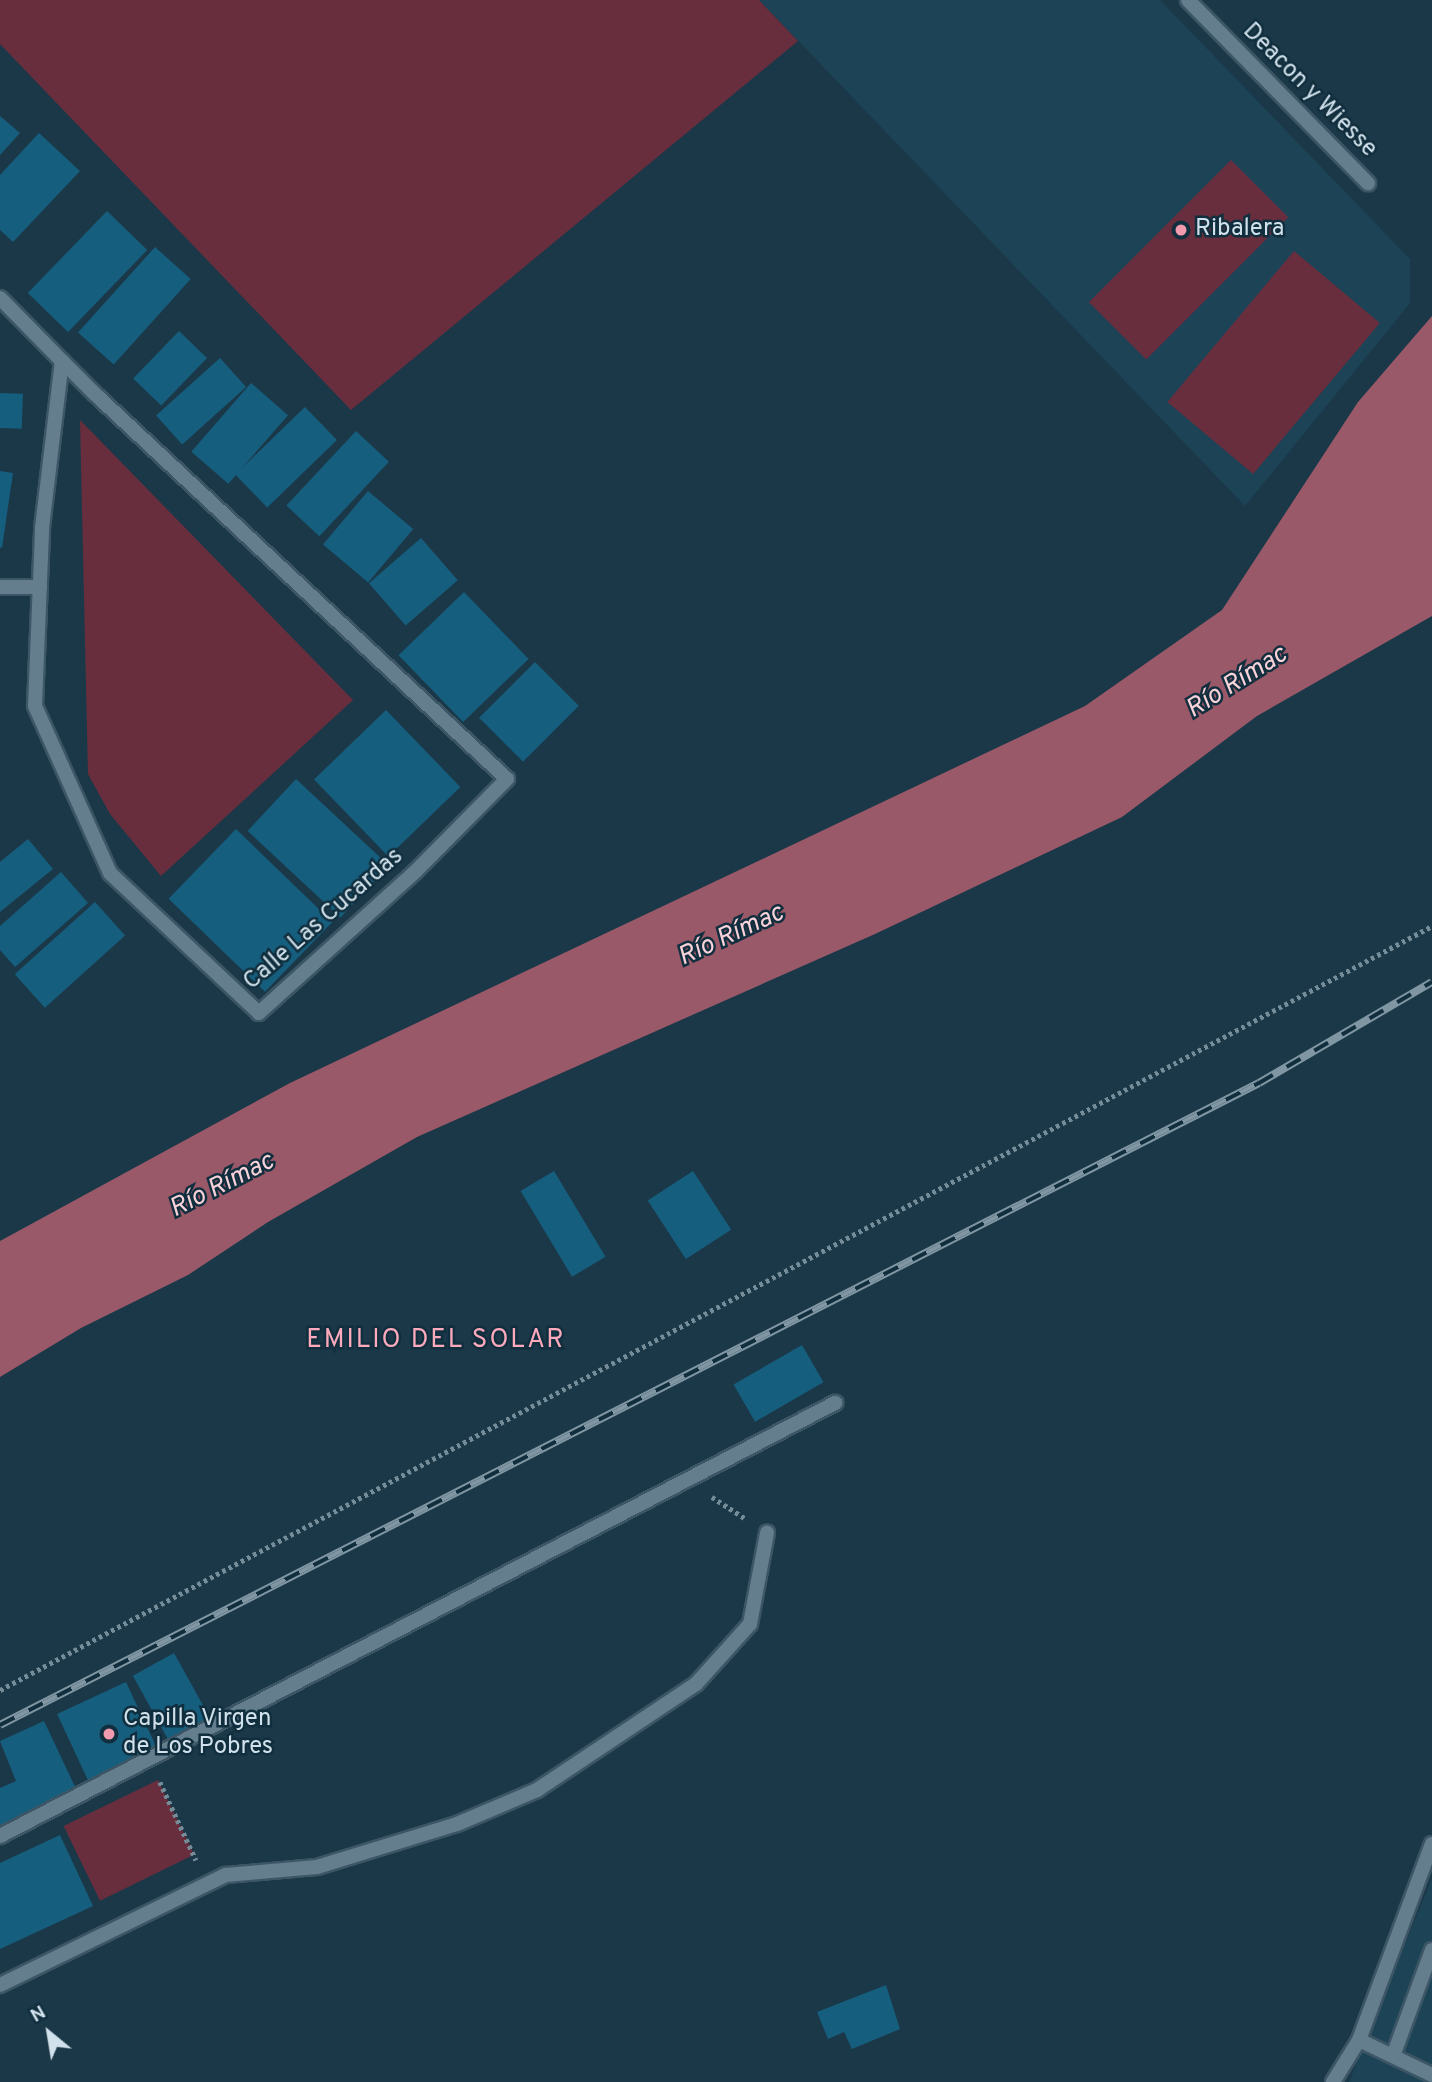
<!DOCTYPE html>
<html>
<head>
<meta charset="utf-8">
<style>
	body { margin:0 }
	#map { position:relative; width:1432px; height:2082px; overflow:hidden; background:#1b3848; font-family:Overpass,sans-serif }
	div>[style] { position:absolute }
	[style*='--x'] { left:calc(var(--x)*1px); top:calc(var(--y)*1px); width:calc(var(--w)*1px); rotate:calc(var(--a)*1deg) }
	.built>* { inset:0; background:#1d4357 }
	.green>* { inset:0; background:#692e3d; transform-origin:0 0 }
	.water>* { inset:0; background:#995968 }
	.building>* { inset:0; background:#165e7e; transform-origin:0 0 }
	.path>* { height:4.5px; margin-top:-2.25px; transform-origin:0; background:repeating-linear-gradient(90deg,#758c99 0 3.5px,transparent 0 7px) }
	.roads { filter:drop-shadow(2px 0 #3c5665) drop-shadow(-2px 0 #3c5665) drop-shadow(0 2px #3c5665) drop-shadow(0 -2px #3c5665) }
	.pedestrian>* { height:14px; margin:-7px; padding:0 7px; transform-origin:7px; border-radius:7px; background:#647e8e }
	.minor>* { height:14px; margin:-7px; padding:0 7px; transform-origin:7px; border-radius:7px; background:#647e8e }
	.tertiary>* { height:14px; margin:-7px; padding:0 7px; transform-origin:7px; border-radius:7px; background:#647e8e }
	.rail>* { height:8px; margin-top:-4px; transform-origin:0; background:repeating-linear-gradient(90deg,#102e3d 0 16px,#8096a3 0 32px); box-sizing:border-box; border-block:2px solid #8096a3 }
	.dots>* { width:19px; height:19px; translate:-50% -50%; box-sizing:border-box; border:4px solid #102e3d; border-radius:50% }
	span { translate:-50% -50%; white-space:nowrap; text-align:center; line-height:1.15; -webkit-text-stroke:5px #102e3d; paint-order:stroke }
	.street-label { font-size:24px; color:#d0e1eb }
	.poi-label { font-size:24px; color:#d0e1eb }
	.left { translate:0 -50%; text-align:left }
	.water-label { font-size:26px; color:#fad2d9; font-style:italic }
	.neighbourhood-label { font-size:26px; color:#fdaabc; letter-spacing:2px }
	.north { position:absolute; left:14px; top:1998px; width:70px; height:70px; -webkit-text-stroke:5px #102e3d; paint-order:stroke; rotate:330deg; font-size:19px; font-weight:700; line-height:28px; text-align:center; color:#d0e1eb }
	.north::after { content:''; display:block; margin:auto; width:24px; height:32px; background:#d0e1eb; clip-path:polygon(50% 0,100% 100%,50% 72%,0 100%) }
</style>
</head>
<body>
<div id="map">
	<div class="built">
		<div style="clip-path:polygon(759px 0,1160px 0,1410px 259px,1410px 303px,1245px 506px)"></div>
		<div style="clip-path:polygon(1432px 1878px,1432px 2082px,1349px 2082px)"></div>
	</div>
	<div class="green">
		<div style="clip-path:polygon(0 0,759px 0,798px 41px,351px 410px,0 44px)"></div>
		<div style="left:1231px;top:160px;width:81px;height:201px;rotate:45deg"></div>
		<div style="left:1294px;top:251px;width:112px;height:197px;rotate:40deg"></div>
		<div style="clip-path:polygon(80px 420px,353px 700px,161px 876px,110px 814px,88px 774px)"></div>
		<div style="left:158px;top:1780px;width:83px;height:105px;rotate:64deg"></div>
	</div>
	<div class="water">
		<div style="clip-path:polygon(1432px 316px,1432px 616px,1257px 716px,1122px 817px,875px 934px,417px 1137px,268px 1222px,188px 1275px,81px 1328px,0 1377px,0 1241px,290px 1083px,1085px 706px,1222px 610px,1358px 402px)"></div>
	</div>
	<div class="building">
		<div style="clip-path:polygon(0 116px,20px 133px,0 155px)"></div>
		<div style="clip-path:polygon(39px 133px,80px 171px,13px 242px,0 230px,0 175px)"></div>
		<div style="left:107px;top:211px;width:56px;height:114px;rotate:44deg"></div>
		<div style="left:155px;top:247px;width:48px;height:115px;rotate:42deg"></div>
		<div style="left:179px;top:331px;width:39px;height:66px;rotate:44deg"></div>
		<div style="left:220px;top:358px;width:39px;height:86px;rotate:48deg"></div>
		<div style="left:251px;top:383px;width:49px;height:91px;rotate:41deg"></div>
		<div style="left:0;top:393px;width:23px;height:35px;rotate:2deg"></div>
		<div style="left:305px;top:407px;width:46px;height:97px;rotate:46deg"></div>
		<div style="left:356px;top:431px;width:45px;height:102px;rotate:43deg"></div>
		<div style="clip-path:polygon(0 471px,13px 473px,2px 548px,0 547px)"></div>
		<div style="left:368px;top:491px;width:59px;height:70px;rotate:40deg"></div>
		<div style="left:421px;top:538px;width:56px;height:69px;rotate:49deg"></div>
		<div style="left:464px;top:592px;width:93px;height:91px;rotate:46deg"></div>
		<div style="left:535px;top:662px;width:62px;height:79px;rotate:45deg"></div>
		<div style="left:386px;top:710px;width:107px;height:100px;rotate:46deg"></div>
		<div style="left:296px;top:779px;width:127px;height:71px;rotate:43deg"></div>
		<div style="left:236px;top:829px;width:134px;height:97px;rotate:44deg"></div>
		<div style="clip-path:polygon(28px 839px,53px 869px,0 912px,0 862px)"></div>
		<div style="clip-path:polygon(61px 872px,88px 903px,15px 967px,0 950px,0 926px)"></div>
		<div style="left:95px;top:902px;width:45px;height:108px;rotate:48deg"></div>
		<div style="left:554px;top:1171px;width:100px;height:39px;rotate:59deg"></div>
		<div style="left:693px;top:1171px;width:70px;height:54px;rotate:57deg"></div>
		<div style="left:802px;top:1345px;width:43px;height:79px;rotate:60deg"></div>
		<div style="left:174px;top:1653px;width:79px;height:47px;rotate:61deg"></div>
		<div style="left:126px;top:1682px;width:78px;height:76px;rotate:65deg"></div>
		<div style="clip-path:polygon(44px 1721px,78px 1793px,0 1830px,0 1788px,16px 1781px,0 1741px)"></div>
		<div style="clip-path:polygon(60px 1835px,93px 1906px,0 1949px,0 1863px)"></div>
		<div style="clip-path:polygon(886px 1985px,900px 2029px,852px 2049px,844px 2032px,828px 2039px,817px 2012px)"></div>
	</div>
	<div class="path">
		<div style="--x:712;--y:1497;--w:40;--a:32.9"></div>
		<div style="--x:0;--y:1690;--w:1623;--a:-28.08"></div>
		<div style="--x:160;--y:1782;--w:86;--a:65.2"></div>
	</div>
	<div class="roads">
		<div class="pedestrian">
			<div style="--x:0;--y:1836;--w:941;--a:-27.41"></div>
		</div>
		<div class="minor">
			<div style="--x:1188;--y:0;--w:257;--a:45.5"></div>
			<div style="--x:0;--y:298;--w:88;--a:45.5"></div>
			<div style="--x:62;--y:361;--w:48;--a:45"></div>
			<div style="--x:96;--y:395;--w:562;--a:43.05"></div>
			<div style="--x:507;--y:779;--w:129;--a:134.7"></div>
			<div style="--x:416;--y:871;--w:212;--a:137.9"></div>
			<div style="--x:259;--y:1013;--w:204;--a:-136.8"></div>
			<div style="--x:110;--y:873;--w:183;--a:-114.2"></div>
			<div style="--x:35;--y:706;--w:178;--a:-87.7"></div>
			<div style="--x:42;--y:528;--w:168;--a:-83.2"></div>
			<div style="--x:0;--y:587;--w:40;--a:0"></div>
			<div style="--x:0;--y:1985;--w:251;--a:-26"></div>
			<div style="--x:226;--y:1875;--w:91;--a:-5"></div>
			<div style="--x:317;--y:1867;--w:146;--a:-17.1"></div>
			<div style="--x:457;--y:1824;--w:87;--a:-23"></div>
			<div style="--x:537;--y:1790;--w:191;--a:-33.7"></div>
			<div style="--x:696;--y:1684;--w:81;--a:-48"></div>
			<div style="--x:750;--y:1624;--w:93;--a:-79.4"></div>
			<div style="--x:1359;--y:2040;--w:81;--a:25.6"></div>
			<div style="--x:1393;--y:2056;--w:113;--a:-69.8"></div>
		</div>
		<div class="tertiary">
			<div style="--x:1333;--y:2082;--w:49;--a:-58.2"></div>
			<div style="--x:1359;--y:2040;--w:209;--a:-69.6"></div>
		</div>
	</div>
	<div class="rail">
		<div style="--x:0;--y:1725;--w:1413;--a:-27.02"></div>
		<div style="--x:1259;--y:1083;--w:200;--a:-30.3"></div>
	</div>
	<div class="dots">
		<div style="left:1181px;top:230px;background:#f29aae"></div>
		<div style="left:109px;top:1734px;background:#f29aae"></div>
	</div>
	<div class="street-label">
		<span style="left:1309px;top:91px;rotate:45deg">Deacon y Wiesse</span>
		<span style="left:324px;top:920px;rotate:-41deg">Calle Las Cucardas</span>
	</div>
	<div class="poi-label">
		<span class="left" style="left:1195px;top:230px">Ribalera</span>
		<span class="left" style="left:123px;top:1734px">Capilla Virgen<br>de Los Pobres</span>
	</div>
	<div class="water-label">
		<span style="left:1237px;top:683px;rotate:-32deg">Río Rímac</span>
		<span style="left:731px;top:936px;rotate:-25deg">Río Rímac</span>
		<span style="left:222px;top:1186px;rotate:-27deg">Río Rímac</span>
	</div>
	<div class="neighbourhood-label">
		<span style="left:436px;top:1341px">EMILIO DEL SOLAR</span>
	</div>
	<div class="north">N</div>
</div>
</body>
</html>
